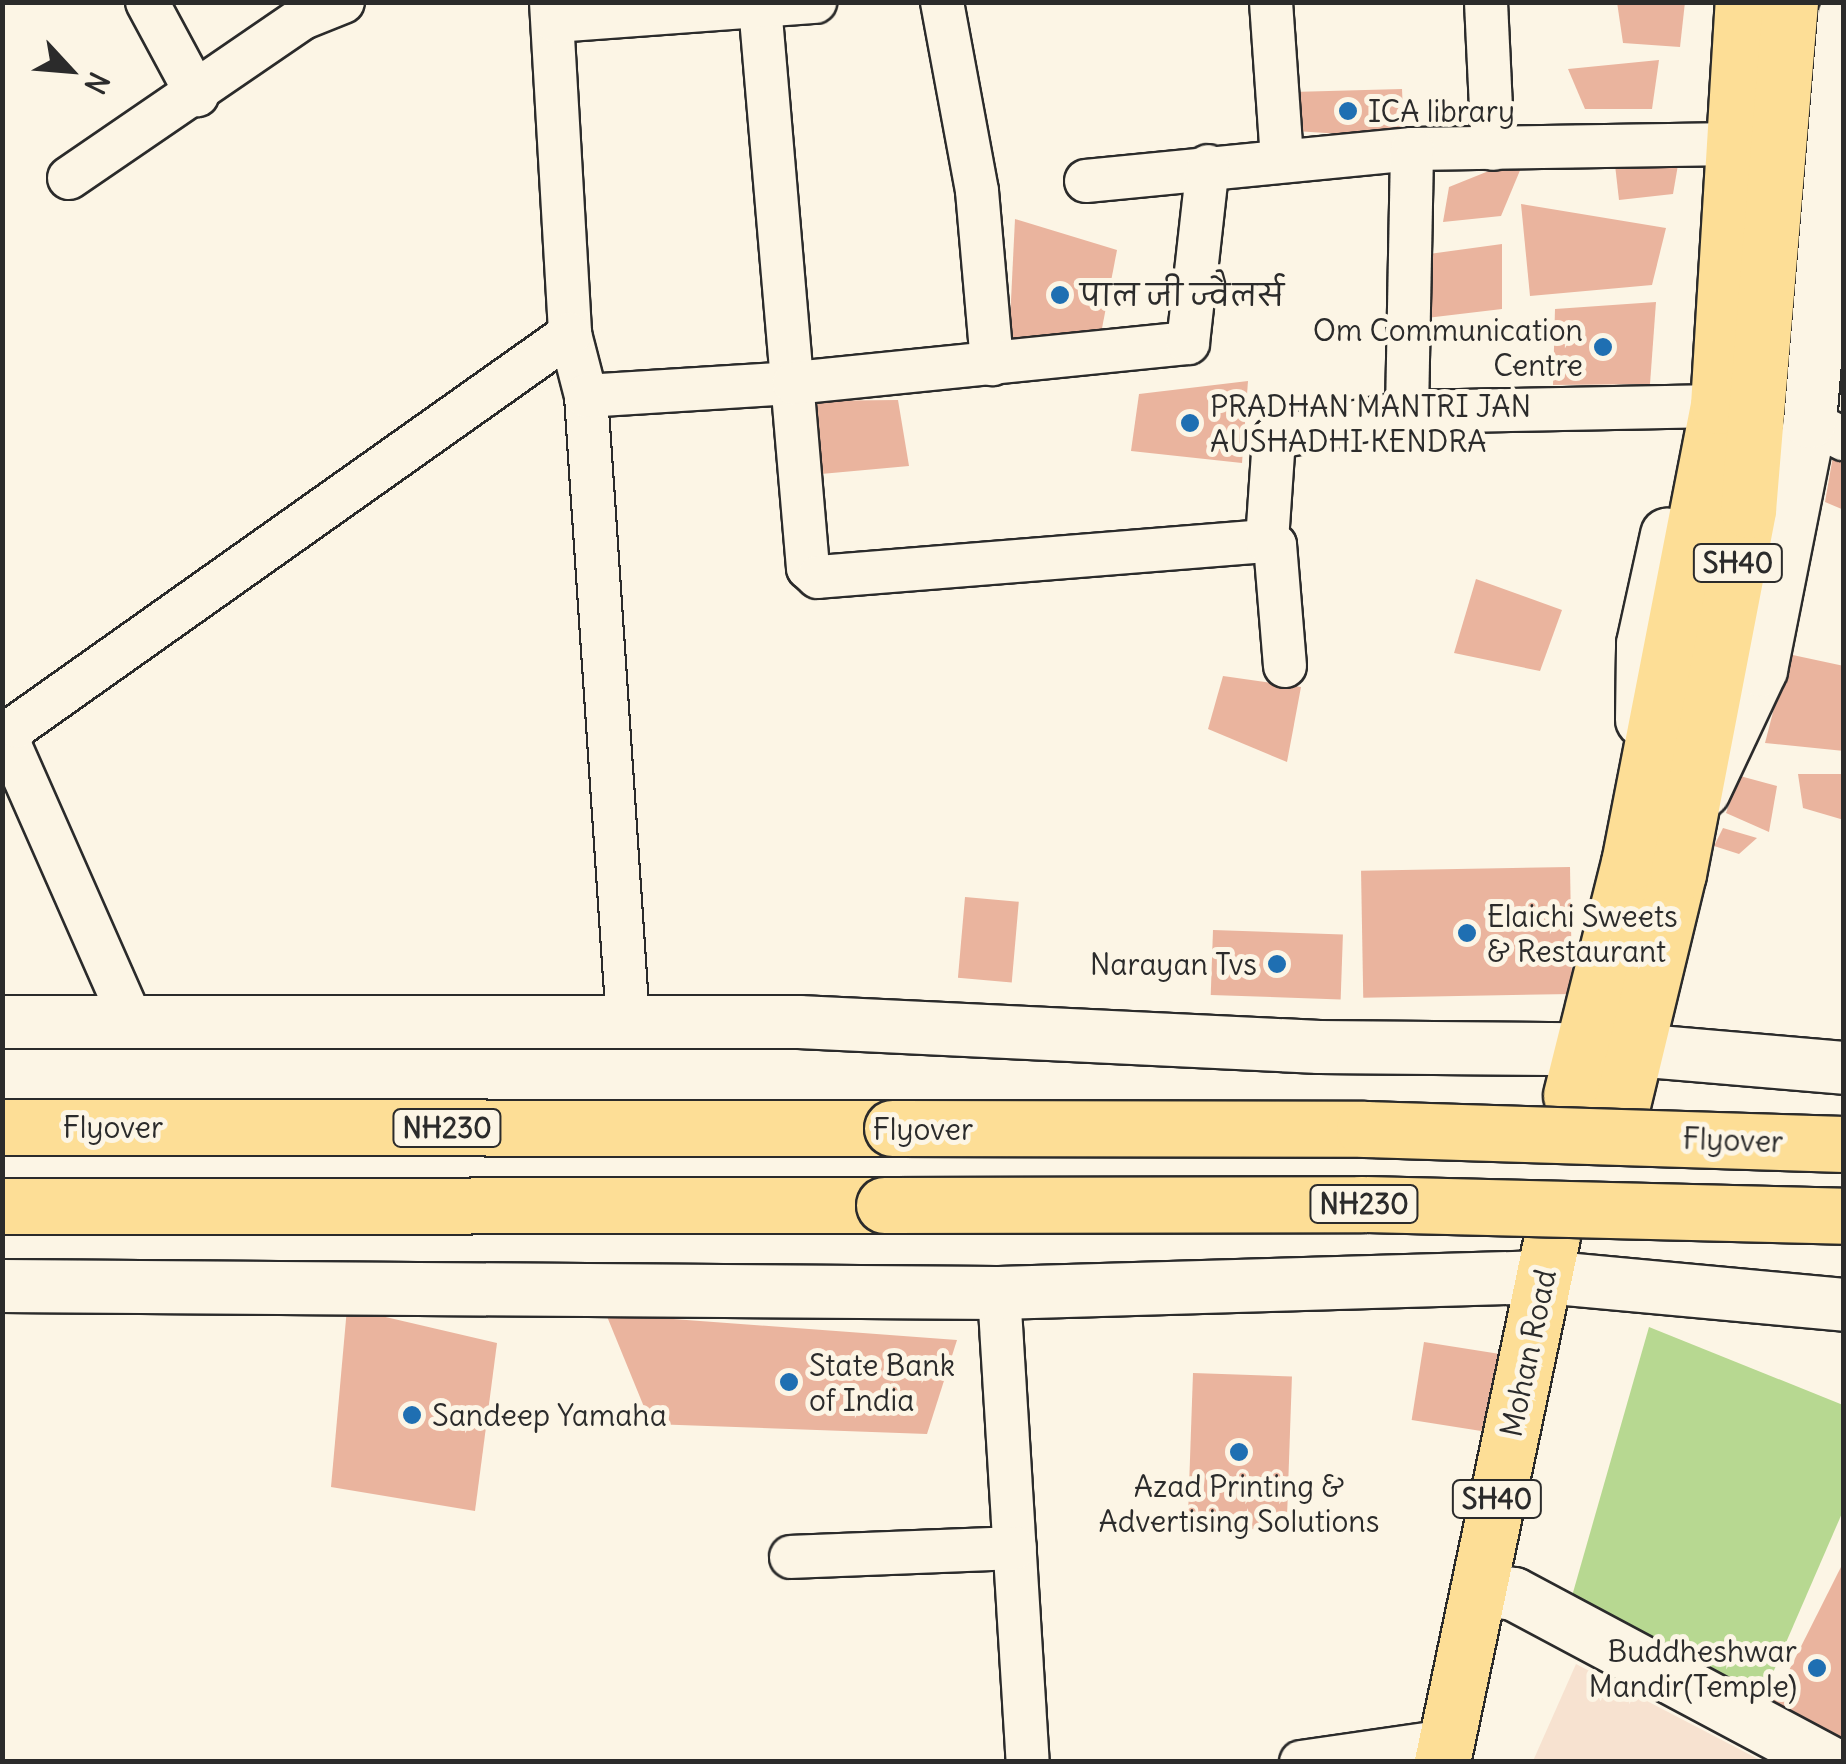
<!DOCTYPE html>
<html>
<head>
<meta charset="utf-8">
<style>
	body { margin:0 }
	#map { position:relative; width:1846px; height:1764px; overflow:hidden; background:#fcf5e5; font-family:Delius,"Playpen Sans Deva",sans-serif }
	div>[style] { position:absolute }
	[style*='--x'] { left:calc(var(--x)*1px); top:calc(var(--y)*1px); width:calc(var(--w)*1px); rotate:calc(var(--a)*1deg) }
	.built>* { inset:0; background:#f7e2d0 }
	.green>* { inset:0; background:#b7d891 }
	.building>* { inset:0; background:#eab49e; transform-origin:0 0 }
	.roads { filter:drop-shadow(2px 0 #2b2b2b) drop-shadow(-2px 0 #2b2b2b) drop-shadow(0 2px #2b2b2b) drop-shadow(0 -2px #2b2b2b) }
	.minor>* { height:42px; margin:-21px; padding:0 21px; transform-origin:21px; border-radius:21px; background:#fcf5e5 }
	.tertiary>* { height:52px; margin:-26px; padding:0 26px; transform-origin:26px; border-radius:26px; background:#fcf5e5 }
	.primary>* { height:55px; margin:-27.5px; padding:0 27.5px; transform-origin:27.5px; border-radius:27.5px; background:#fdde96 }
	.trunk>* { height:55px; margin:-27.5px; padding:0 27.5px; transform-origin:27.5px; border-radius:27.5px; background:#fdde96 }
	.bridges { filter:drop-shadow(2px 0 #2b2b2b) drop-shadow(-2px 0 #2b2b2b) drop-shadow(0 2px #2b2b2b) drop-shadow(0 -2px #2b2b2b) }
	.trunk-bridge>* { height:55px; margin:-27.5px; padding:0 27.5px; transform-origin:27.5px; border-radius:27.5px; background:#fdde96 }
	.dots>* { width:28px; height:28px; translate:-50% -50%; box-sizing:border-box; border:5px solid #fcf5e5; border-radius:50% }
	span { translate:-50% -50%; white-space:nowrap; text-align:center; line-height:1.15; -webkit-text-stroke:10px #fcf5e5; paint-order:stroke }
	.shield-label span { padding:2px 8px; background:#fcf5e5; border:2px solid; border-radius:8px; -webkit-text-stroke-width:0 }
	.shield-label { font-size:28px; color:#2b2b2b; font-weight:700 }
	.poi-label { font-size:30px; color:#2b2b2b }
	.left { translate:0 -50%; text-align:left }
	.right { translate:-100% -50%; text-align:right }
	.street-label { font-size:30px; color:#2b2b2b }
	.frame { position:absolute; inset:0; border:5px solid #2b2b2b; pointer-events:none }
	.north { position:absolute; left:20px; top:20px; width:100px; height:100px; -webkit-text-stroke:8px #fcf5e5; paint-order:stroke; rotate:116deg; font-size:28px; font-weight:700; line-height:40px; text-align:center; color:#2b2b2b }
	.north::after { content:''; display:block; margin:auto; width:35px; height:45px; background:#2b2b2b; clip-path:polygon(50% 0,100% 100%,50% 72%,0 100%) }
</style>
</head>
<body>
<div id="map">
	<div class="built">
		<div style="clip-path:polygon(1576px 1664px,1762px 1761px,1533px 1761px)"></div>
	</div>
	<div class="green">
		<div style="clip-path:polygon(1649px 1327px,1843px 1405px,1843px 1511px,1765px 1691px,1566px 1617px)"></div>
	</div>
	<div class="building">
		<div style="clip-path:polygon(1617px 2px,1685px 2px,1680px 47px,1623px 43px)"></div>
		<div style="clip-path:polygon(1659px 60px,1652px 109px,1585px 109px,1568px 69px)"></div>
		<div style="clip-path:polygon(1402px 89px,1404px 138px,1295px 131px,1292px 92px)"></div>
		<div style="clip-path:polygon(1680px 153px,1673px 194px,1619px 200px,1614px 156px)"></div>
		<div style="clip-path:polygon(1526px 156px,1501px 216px,1443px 222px,1449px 187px)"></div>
		<div style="clip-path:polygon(1521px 204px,1666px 228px,1652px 285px,1530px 296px)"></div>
		<div style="clip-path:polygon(1015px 219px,1117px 250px,1099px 344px,1009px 341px)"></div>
		<div style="clip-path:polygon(1502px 244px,1502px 309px,1418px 319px,1429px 254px)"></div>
		<div style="clip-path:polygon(1656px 302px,1650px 384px,1553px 385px,1555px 309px)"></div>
		<div style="clip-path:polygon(1248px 381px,1242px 463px,1131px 451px,1139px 394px)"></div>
		<div style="clip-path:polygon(898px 400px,909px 466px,810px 475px,796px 401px)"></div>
		<div style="clip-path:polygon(1833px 456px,1844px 464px,1844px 510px,1825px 502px)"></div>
		<div style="clip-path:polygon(1476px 579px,1562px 610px,1540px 671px,1454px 653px)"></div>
		<div style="clip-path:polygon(1788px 654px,1844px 666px,1844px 751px,1765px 743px)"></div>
		<div style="clip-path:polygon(1223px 676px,1301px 687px,1287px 762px,1208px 729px)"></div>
		<div style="clip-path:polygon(1798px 774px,1844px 774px,1844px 820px,1803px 808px)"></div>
		<div style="clip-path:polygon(1740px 776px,1777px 786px,1769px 832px,1726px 813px)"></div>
		<div style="clip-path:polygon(1723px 828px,1757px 838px,1739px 854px,1714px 846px)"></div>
		<div style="left:1570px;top:867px;width:127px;height:209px;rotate:89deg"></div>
		<div style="left:965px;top:897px;width:54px;height:81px;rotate:5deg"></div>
		<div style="left:1213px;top:930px;width:130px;height:65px;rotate:2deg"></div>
		<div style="clip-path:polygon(347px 1308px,497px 1343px,475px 1511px,331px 1487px)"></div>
		<div style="clip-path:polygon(606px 1314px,957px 1340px,927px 1434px,651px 1424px)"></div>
		<div style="left:1424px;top:1342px;width:80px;height:79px;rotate:9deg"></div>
		<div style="left:1193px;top:1373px;width:99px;height:154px;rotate:2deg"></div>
		<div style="clip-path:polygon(1844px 1561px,1844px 1752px,1768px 1712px)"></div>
	</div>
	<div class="roads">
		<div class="minor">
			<div style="--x:147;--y:2;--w:106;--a:61.7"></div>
			<div style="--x:551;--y:2;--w:333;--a:86.7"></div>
			<div style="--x:570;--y:334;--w:64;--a:75.5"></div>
			<div style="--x:586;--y:396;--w:627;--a:86.16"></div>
			<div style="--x:942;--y:2;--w:192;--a:79.5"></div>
			<div style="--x:977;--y:191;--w:174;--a:85"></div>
			<div style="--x:1271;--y:2;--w:158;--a:86"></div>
			<div style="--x:1486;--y:2;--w:147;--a:87.3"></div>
			<div style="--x:760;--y:6;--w:564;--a:85.12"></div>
			<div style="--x:808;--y:568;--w:13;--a:42"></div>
			<div style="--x:818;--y:577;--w:450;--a:-4.6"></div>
			<div style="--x:555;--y:21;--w:261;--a:-4.2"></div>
			<div style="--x:69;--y:178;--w:283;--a:-34.4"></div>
			<div style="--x:303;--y:18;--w:43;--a:-21.8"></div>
			<div style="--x:1086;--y:181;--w:328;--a:-5.6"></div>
			<div style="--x:1412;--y:149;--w:306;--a:-0.9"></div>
			<div style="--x:586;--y:396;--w:208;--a:-3.6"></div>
			<div style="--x:794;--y:383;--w:396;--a:-5.8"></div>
			<div style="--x:1188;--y:343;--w:178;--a:-83.6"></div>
			<div style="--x:1407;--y:412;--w:263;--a:-88.9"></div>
			<div style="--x:1810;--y:422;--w:38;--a:27"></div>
			<div style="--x:1285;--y:666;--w:121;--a:-94.7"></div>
			<div style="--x:1275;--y:545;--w:9;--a:-153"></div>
			<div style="--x:1267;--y:541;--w:103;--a:-86.1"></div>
			<div style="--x:1274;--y:438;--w:136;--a:-11.1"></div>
			<div style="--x:1407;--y:412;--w:311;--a:-1.1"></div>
			<div style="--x:132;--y:1022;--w:307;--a:-113.8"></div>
			<div style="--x:8;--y:741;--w:17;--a:-59"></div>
			<div style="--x:17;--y:726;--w:678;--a:-35.33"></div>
			<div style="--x:999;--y:1293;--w:470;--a:86.5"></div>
			<div style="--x:791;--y:1557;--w:224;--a:-2.3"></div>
			<div style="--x:1301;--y:1762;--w:147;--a:-8.2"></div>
		</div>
		<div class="tertiary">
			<div style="--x:1642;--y:720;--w:76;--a:-89.2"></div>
			<div style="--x:1643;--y:644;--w:112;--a:-77.6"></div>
			<div style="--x:1704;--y:791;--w:134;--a:-64.8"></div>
			<div style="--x:1761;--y:670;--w:253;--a:-78.8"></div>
			<div style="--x:1810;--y:422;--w:407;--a:-85.2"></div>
			<div style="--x:2;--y:1022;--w:797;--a:0"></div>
			<div style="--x:799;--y:1022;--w:521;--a:2.75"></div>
			<div style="--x:1319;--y:1047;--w:316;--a:0.5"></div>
			<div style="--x:1635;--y:1050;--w:210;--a:4.9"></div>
			<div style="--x:2;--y:1286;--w:997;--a:0.4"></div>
			<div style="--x:999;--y:1293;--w:545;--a:-1.68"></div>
			<div style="--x:1544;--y:1277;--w:301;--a:5.3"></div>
			<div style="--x:1478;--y:1589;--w:36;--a:8"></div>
			<div style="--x:1514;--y:1594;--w:357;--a:28.1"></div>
		</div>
		<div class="primary">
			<div style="--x:1571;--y:1095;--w:239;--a:-76"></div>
			<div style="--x:1629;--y:863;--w:466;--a:-79"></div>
			<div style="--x:1718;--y:406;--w:405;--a:-86.5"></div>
			<div style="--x:1620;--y:1113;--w:246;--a:-76.4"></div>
			<div style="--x:1678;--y:874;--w:371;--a:-79.1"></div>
			<div style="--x:1748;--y:510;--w:510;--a:-85.27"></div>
			<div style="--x:1442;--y:1762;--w:536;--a:-78.17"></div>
		</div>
		<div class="trunk">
			<div style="--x:2;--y:1127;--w:890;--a:0.06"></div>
			<div style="--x:2;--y:1206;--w:882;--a:-0.06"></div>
		</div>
	</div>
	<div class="bridges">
		<div class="trunk-bridge">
			<div style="--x:892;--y:1128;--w:472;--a:0.1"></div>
			<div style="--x:1364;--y:1129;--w:480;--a:1.8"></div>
			<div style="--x:884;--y:1205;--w:477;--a:-0.1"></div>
			<div style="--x:1361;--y:1204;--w:483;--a:1.4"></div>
		</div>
	</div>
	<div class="dots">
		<div style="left:1348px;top:111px;background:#1f6fb2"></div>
		<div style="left:1060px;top:295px;background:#1f6fb2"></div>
		<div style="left:1603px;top:347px;background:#1f6fb2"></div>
		<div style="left:1190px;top:423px;background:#1f6fb2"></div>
		<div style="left:1467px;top:933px;background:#1f6fb2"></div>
		<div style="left:1277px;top:964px;background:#1f6fb2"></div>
		<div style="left:789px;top:1382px;background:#1f6fb2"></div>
		<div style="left:412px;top:1415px;background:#1f6fb2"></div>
		<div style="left:1239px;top:1452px;background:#1f6fb2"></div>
		<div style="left:1817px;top:1668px;background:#1f6fb2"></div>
	</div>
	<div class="shield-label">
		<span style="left:1738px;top:563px">SH40</span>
		<span style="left:447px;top:1128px">NH230</span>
		<span style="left:1364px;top:1204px">NH230</span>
		<span style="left:1497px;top:1499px">SH40</span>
	</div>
	<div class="poi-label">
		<span class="left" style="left:1368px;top:111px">ICA library</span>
		<span class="left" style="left:1080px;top:295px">पाल जी ज्वैलर्स</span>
		<span class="right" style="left:1583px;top:347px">Om Communication<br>Centre</span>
		<span class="left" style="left:1210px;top:423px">PRADHAN MANTRI JAN<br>AUSHADHI KENDRA</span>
		<span class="left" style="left:1487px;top:933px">Elaichi Sweets<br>&amp; Restaurant</span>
		<span class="right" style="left:1257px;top:964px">Narayan Tvs</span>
		<span class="left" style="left:809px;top:1382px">State Bank<br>of India</span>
		<span class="left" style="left:432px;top:1415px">Sandeep Yamaha</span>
		<span style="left:1239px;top:1503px">Azad Printing &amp;<br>Advertising Solutions</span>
		<span class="right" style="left:1797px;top:1668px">Buddheshwar<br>Mandir(Temple)</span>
	</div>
	<div class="street-label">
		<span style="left:113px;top:1127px">Flyover</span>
		<span style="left:923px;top:1129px">Flyover</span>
		<span style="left:1733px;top:1140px;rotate:2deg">Flyover</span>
		<span style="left:1528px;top:1353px;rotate:-78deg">Mohan Road</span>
	</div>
	<div class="frame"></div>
	<div class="north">N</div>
</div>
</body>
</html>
